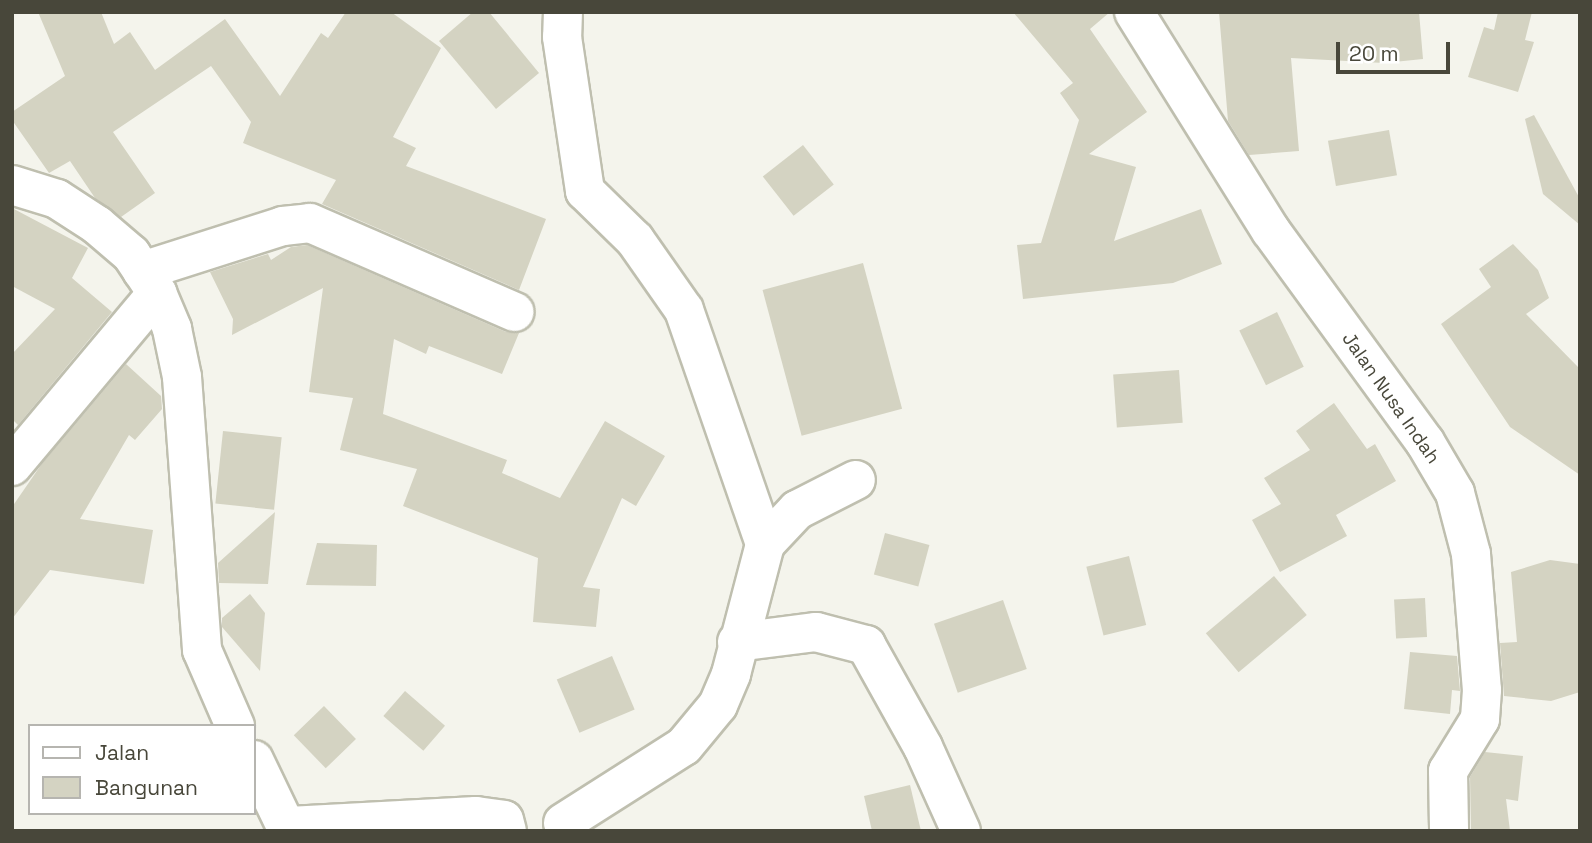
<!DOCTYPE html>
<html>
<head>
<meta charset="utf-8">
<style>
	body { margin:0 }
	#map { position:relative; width:1592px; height:843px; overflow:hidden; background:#f4f4ec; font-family:"Space Grotesk",sans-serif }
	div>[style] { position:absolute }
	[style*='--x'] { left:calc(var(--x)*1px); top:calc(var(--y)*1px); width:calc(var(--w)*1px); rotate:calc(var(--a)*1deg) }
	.building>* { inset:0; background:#d4d3c2; transform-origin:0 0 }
	.roads { filter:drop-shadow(2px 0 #bfbfaf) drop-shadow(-2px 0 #bfbfaf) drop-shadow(0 2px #bfbfaf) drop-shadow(0 -2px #bfbfaf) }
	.minor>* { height:38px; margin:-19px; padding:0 19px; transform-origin:19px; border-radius:19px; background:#fff }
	span { translate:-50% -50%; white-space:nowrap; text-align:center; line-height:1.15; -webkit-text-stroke:7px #fff; paint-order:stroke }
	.street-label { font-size:19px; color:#48473a }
	.frame { position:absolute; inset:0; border:14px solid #48473a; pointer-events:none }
	.legend { position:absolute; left:28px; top:724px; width:228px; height:91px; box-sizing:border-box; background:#fff; border:2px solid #b6b5b0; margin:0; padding:9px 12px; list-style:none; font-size:21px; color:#48473a }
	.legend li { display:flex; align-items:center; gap:14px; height:35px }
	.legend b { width:35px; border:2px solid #b6b5b0 }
	.scale { position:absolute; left:1336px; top:42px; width:114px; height:32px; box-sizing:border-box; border:4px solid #48473a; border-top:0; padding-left:9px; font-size:21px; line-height:24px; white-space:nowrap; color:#48473a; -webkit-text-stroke:5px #fff; paint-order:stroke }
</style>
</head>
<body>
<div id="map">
	<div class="building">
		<div style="clip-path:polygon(38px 12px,101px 12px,114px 44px,130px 32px,155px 70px,225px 19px,280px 96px,321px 33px,328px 38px,346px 12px,391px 12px,441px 48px,393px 137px,416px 148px,406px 166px,546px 219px,519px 290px,322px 204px,336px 180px,243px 143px,251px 122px,211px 66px,113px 132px,155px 193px,121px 217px,95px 198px,70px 161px,49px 173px,12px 120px,12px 112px,65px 76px)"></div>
		<div style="clip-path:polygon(473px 12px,489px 12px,539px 73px,496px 109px,439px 41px)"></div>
		<div style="clip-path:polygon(1013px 12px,1110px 12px,1090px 29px,1147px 112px,1089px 154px,1136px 167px,1114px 241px,1201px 209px,1222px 264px,1173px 283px,1023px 299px,1017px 245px,1041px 243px,1079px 120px,1060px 93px,1073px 83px)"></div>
		<div style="clip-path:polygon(1219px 12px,1419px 12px,1423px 59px,1384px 63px,1291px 58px,1299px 151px,1249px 155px,1228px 121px)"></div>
		<div style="clip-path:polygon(1498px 12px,1532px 12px,1525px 40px,1534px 42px,1518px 92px,1468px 77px,1484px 27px,1494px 30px)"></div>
		<div style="clip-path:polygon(1534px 115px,1580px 199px,1580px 225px,1543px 194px,1525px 119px)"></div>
		<div style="left:1389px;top:130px;width:46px;height:62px;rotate:80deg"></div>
		<div style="left:803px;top:145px;width:50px;height:51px;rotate:52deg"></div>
		<div style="clip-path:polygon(12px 208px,88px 248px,72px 278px,112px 312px,18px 425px,12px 419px,12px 354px,55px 309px,12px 286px)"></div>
		<div style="clip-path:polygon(1513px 244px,1538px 270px,1549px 298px,1526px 314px,1578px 367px,1580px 475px,1510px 427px,1441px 324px,1491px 287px,1479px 269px)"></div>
		<div style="clip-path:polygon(307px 245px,506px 332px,519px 333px,502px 374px,429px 346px,426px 354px,394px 339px,383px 414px,507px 460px,502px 473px,560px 498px,605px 421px,665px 456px,636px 506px,622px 498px,583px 587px,600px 589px,596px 627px,533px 622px,538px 558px,403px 506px,417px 469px,340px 450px,353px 398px,309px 392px,323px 288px,232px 335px,233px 319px,210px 272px,268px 254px,271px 260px,291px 247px)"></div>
		<div style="left:863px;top:263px;width:151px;height:104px;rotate:75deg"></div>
		<div style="left:1277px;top:312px;width:61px;height:42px;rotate:64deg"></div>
		<div style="clip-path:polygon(126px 364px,161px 396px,162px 409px,135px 440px,129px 435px,80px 519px,153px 530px,144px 584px,50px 570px,12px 619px,12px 507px,41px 465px)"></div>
		<div style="left:1179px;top:370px;width:53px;height:66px;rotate:86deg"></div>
		<div style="clip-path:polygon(1334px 403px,1367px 449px,1375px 444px,1396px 481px,1336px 515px,1347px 536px,1280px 572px,1252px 520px,1281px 504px,1264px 478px,1310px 450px,1296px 431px)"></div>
		<div style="left:223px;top:431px;width:59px;height:73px;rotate:6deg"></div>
		<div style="clip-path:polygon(275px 512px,268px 584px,219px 583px,218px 563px)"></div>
		<div style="left:885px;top:533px;width:46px;height:43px;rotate:15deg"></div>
		<div style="clip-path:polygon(317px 543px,377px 545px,376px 586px,306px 585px)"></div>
		<div style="left:1129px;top:556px;width:71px;height:44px;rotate:76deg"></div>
		<div style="clip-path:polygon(1550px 560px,1580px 564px,1580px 692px,1551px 701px,1504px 696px,1500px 643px,1517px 642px,1511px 572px)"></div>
		<div style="left:1274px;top:576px;width:51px;height:89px;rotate:50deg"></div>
		<div style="clip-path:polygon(250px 594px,265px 613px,260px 671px,222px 627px,222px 618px)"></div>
		<div style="left:1425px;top:598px;width:39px;height:31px;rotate:87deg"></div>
		<div style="left:1003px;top:600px;width:73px;height:73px;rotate:71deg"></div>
		<div style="clip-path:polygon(1410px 652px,1457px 656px,1460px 691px,1452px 690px,1450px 714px,1404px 709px)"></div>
		<div style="left:612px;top:656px;width:58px;height:60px;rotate:67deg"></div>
		<div style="left:405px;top:691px;width:53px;height:33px;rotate:41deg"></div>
		<div style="left:324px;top:706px;width:46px;height:42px;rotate:46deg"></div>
		<div style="clip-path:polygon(1485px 752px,1523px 756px,1518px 801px,1506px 799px,1510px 831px,1471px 831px,1470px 777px)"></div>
		<div style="clip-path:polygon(910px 785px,921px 831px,872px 831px,864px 796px)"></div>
	</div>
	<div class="roads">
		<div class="minor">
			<div style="--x:563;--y:12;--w:25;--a:92"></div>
			<div style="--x:562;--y:37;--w:156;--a:81.5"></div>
			<div style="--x:585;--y:191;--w:70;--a:44.4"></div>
			<div style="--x:635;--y:240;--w:85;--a:55"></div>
			<div style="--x:684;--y:310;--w:248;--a:70.9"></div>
			<div style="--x:1134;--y:12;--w:258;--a:58"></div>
			<div style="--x:1271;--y:231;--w:261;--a:53.9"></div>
			<div style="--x:1425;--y:442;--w:59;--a:59.5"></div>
			<div style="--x:1455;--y:493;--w:63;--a:75.3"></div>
			<div style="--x:1471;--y:554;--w:136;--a:85.4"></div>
			<div style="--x:1482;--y:690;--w:29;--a:94"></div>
			<div style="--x:1480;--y:719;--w:61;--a:121.6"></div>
			<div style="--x:1448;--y:771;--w:60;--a:89"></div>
			<div style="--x:12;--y:185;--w:47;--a:17.3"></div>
			<div style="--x:57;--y:199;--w:48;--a:33"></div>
			<div style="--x:97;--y:225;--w:45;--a:40.5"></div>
			<div style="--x:131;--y:254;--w:47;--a:56.3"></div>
			<div style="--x:157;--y:293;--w:39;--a:67"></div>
			<div style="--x:172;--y:329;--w:49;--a:78.2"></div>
			<div style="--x:182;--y:377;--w:274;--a:85.8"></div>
			<div style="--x:202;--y:650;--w:83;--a:66.5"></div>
			<div style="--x:142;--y:271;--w:148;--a:-17.7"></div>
			<div style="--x:283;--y:226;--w:27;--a:-6"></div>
			<div style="--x:310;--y:223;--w:223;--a:23.5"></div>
			<div style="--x:12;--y:466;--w:226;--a:-50"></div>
			<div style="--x:737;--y:642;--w:80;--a:-7.2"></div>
			<div style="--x:816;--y:632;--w:52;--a:14.6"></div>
			<div style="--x:866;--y:645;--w:117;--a:60.8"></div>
			<div style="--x:923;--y:747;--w:92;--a:65.7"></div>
			<div style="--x:254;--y:760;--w:79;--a:64.4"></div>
			<div style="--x:563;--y:823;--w:143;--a:-32.5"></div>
			<div style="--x:684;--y:746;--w:53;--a:-50.3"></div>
			<div style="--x:718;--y:705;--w:34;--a:-67"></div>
			<div style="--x:731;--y:674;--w:134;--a:-75.3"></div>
			<div style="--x:765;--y:544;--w:47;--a:-46.7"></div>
			<div style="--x:797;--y:510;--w:66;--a:-27"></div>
			<div style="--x:289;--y:826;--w:187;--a:-3.1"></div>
			<div style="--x:476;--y:816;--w:28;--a:8"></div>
			<div style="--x:504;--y:820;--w:11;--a:75"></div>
		</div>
	</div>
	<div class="street-label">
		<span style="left:1391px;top:398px;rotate:55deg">Jalan Nusa Indah</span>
	</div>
	<div class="frame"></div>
	<ul class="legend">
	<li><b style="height:9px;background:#fff"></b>Jalan</li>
	<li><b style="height:19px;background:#d4d3c2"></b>Bangunan</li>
	</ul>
	<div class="scale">20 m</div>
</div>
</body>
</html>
